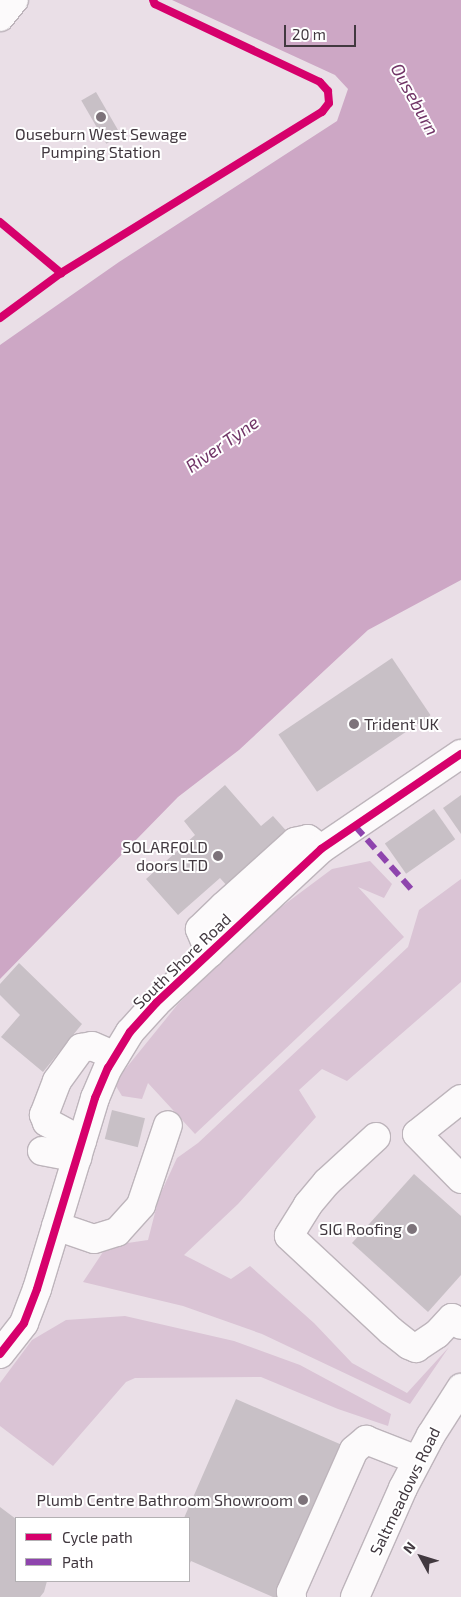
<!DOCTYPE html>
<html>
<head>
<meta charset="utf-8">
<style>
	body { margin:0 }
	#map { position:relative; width:461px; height:1597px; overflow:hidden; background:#eadfe7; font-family:"Exo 2",sans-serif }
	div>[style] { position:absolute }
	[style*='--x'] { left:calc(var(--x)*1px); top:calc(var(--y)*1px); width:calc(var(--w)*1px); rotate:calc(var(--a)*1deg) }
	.green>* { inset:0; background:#dac4d5 }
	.water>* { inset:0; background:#cda7c5 }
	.building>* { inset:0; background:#c8c0c6; transform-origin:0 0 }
	.roads { filter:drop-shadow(1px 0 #bdb4bb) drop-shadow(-1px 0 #bdb4bb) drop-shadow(0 1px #bdb4bb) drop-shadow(0 -1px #bdb4bb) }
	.minor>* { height:28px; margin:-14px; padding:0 14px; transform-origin:14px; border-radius:14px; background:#fcfafb }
	.quiet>* { height:6px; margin-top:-3px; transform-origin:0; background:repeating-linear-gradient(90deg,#8e44ad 0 12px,transparent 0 18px) }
	.cycleway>* { height:8px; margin:-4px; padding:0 4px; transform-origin:4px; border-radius:4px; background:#d6006c }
	.dots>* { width:14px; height:14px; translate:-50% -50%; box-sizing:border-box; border:2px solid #fff; border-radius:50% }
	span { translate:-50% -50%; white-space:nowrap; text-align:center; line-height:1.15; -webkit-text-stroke:4px #fff; paint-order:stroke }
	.poi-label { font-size:16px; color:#423940 }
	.left { translate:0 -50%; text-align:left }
	.right { translate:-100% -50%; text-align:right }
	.street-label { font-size:16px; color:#423940 }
	.water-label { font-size:18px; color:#713567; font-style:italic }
	.legend { position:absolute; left:15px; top:1517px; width:175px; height:65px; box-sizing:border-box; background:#fff; border:1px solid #b3b0b3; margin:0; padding:6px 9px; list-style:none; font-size:15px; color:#423940 }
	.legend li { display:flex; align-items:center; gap:10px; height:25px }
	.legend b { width:25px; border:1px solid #b3b0b3 }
	.north { position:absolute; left:396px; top:1532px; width:50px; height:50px; -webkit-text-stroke:4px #fff; paint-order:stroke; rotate:309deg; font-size:14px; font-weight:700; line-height:20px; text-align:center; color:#423940 }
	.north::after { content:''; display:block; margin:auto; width:18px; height:22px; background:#423940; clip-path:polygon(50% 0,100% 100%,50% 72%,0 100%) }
	.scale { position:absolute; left:284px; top:25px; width:72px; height:22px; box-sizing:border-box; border:2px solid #423940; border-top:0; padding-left:6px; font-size:15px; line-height:18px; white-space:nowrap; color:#423940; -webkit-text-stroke:4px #fff; paint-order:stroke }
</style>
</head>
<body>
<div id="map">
	<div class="green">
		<div style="clip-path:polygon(370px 861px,392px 884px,384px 898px,358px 887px,404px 937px,195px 1134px,148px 1083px,142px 1099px,122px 1096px,114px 1083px,178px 1004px,265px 919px,332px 869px)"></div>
		<div style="clip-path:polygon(461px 879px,461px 982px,347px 1081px,322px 1069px,299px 1090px,316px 1117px,238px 1204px,184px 1255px,231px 1279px,250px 1266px,314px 1323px,352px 1363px,407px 1393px,449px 1347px,410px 1404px,262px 1334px,183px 1306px,83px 1282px,107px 1246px,148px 1240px,159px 1197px,177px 1158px,198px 1143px,408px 947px,419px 910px)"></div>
		<div style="clip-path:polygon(125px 1316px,234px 1341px,300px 1365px,391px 1414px,388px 1426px,338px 1409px,261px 1377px,135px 1378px,126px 1382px,53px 1466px,0 1426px,0 1383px,32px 1340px,66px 1320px)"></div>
	</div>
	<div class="water">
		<div style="clip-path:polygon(172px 0,461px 0,461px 580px,368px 630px,239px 750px,178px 797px,0 979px,0 345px,119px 262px,337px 121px,348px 89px,335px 75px)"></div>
	</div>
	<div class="building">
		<div style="left:96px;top:92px;width:50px;height:17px;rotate:60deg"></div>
		<div style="left:392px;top:658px;width:69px;height:137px;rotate:56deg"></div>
		<div style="clip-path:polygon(225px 785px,261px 826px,273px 816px,290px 835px,229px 888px,220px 878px,178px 915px,146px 879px,195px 835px,184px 821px)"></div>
		<div style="clip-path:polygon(461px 795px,461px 834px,443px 808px)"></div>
		<div style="left:434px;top:809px;width:37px;height:60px;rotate:55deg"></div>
		<div style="clip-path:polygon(19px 963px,82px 1024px,43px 1072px,1px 1037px,20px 1015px,0 995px,0 984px)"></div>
		<div style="left:112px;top:1110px;width:34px;height:30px;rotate:14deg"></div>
		<div style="clip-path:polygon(414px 1174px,461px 1216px,461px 1275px,428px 1312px,352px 1243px)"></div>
		<div style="clip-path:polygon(236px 1399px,349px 1448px,284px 1597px,273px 1597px,191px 1561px,189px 1565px,189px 1518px,184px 1518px)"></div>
		<div style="clip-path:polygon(0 1507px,16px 1519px,16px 1581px,47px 1581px,44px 1592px,40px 1597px,0 1597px)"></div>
	</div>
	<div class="roads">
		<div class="minor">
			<div style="--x:0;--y:17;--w:22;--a:-51"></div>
			<div style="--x:210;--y:953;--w:26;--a:-113"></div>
			<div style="--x:200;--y:929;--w:33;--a:-44"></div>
			<div style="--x:224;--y:906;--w:96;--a:-42"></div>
			<div style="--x:295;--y:842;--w:13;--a:-13"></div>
			<div style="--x:308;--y:839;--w:16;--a:38"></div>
			<div style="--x:461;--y:1099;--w:56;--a:141.5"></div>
			<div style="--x:417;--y:1134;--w:63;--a:45.6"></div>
			<div style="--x:376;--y:1137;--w:67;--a:137.4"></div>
			<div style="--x:327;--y:1182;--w:30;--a:130"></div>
			<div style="--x:308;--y:1205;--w:36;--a:122"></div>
			<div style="--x:289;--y:1236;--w:139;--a:43"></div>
			<div style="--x:391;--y:1331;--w:23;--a:38"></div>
			<div style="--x:409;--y:1345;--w:8;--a:23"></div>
			<div style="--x:416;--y:1348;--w:25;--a:-34"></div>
			<div style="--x:437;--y:1334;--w:22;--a:-47"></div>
			<div style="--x:452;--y:1318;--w:11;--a:38"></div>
			<div style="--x:82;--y:1141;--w:40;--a:-152"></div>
			<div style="--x:47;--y:1122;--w:8;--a:-113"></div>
			<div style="--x:44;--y:1115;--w:36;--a:-69"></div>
			<div style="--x:57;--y:1081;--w:41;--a:-54"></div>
			<div style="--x:81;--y:1048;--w:11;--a:-10"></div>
			<div style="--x:92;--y:1046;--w:25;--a:23"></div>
			<div style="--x:42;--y:1151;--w:36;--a:11"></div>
			<div style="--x:56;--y:1226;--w:40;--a:18.9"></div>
			<div style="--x:94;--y:1239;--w:24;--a:-17"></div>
			<div style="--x:117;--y:1232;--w:36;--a:-48"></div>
			<div style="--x:141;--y:1205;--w:84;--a:-71.4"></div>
			<div style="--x:0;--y:1354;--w:39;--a:-52"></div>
			<div style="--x:24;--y:1323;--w:36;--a:-69"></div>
			<div style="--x:37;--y:1289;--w:200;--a:-73.1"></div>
			<div style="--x:95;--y:1098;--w:33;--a:-67"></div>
			<div style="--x:108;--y:1068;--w:42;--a:-58.6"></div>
			<div style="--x:130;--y:1032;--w:39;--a:-48"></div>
			<div style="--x:156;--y:1003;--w:226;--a:-43"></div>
			<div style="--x:321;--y:849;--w:169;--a:-34.2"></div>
			<div style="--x:292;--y:1597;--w:5;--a:-101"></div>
			<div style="--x:291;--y:1592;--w:155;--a:-66.1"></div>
			<div style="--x:354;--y:1450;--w:16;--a:-40"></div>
			<div style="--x:366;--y:1440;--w:55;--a:21.4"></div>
			<div style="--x:355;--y:1597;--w:119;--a:-66.2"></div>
			<div style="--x:403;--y:1488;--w:60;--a:-62.2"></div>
			<div style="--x:431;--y:1435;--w:56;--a:-57.4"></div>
		</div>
	</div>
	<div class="quiet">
		<div style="--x:355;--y:826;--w:87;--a:48.3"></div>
	</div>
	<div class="cycleway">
		<div style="--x:0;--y:222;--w:80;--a:39.9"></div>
		<div style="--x:0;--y:318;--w:76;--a:-36.4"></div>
		<div style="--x:61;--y:273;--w:307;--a:-31.7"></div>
		<div style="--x:322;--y:112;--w:11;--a:-52"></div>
		<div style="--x:329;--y:103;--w:12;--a:-95"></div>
		<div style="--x:328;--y:91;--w:12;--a:-132"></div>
		<div style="--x:320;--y:82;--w:183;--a:-154.7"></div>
		<div style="--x:155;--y:4;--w:4;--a:-117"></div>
		<div style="--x:0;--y:1354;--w:39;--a:-52"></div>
		<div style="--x:24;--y:1323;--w:36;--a:-69"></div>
		<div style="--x:37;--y:1289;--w:200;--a:-73.1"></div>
		<div style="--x:95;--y:1098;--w:33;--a:-67"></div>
		<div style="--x:108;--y:1068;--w:42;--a:-58.6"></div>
		<div style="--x:130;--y:1032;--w:39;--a:-48"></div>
		<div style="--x:156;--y:1003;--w:226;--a:-43"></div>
		<div style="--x:321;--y:849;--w:169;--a:-34.2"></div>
	</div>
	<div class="dots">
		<div style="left:101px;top:117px;background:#7d737a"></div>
		<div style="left:354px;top:724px;background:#7d737a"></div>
		<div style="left:218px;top:856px;background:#7d737a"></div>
		<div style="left:412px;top:1229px;background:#7d737a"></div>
		<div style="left:303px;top:1500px;background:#7d737a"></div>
	</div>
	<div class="poi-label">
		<span style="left:101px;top:143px">Ouseburn West Sewage<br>Pumping Station</span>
		<span class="left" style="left:364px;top:724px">Trident UK</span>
		<span class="right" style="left:208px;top:856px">SOLARFOLD<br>doors LTD</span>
		<span class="right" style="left:402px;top:1229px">SIG Roofing</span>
		<span class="right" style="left:293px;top:1500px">Plumb Centre Bathroom Showroom</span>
	</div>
	<div class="street-label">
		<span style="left:182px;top:961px;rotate:-44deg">South Shore Road</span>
		<span style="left:405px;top:1491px;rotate:-64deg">Saltmeadows Road</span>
	</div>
	<div class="water-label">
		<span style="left:415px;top:99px;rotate:61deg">Ouseburn</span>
		<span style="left:222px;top:444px;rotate:-35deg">River Tyne</span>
	</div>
	<ul class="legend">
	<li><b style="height:6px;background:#d6006c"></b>Cycle path</li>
	<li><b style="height:6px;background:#8e44ad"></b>Path</li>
	</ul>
	<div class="north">N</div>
	<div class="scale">20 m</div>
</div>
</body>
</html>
